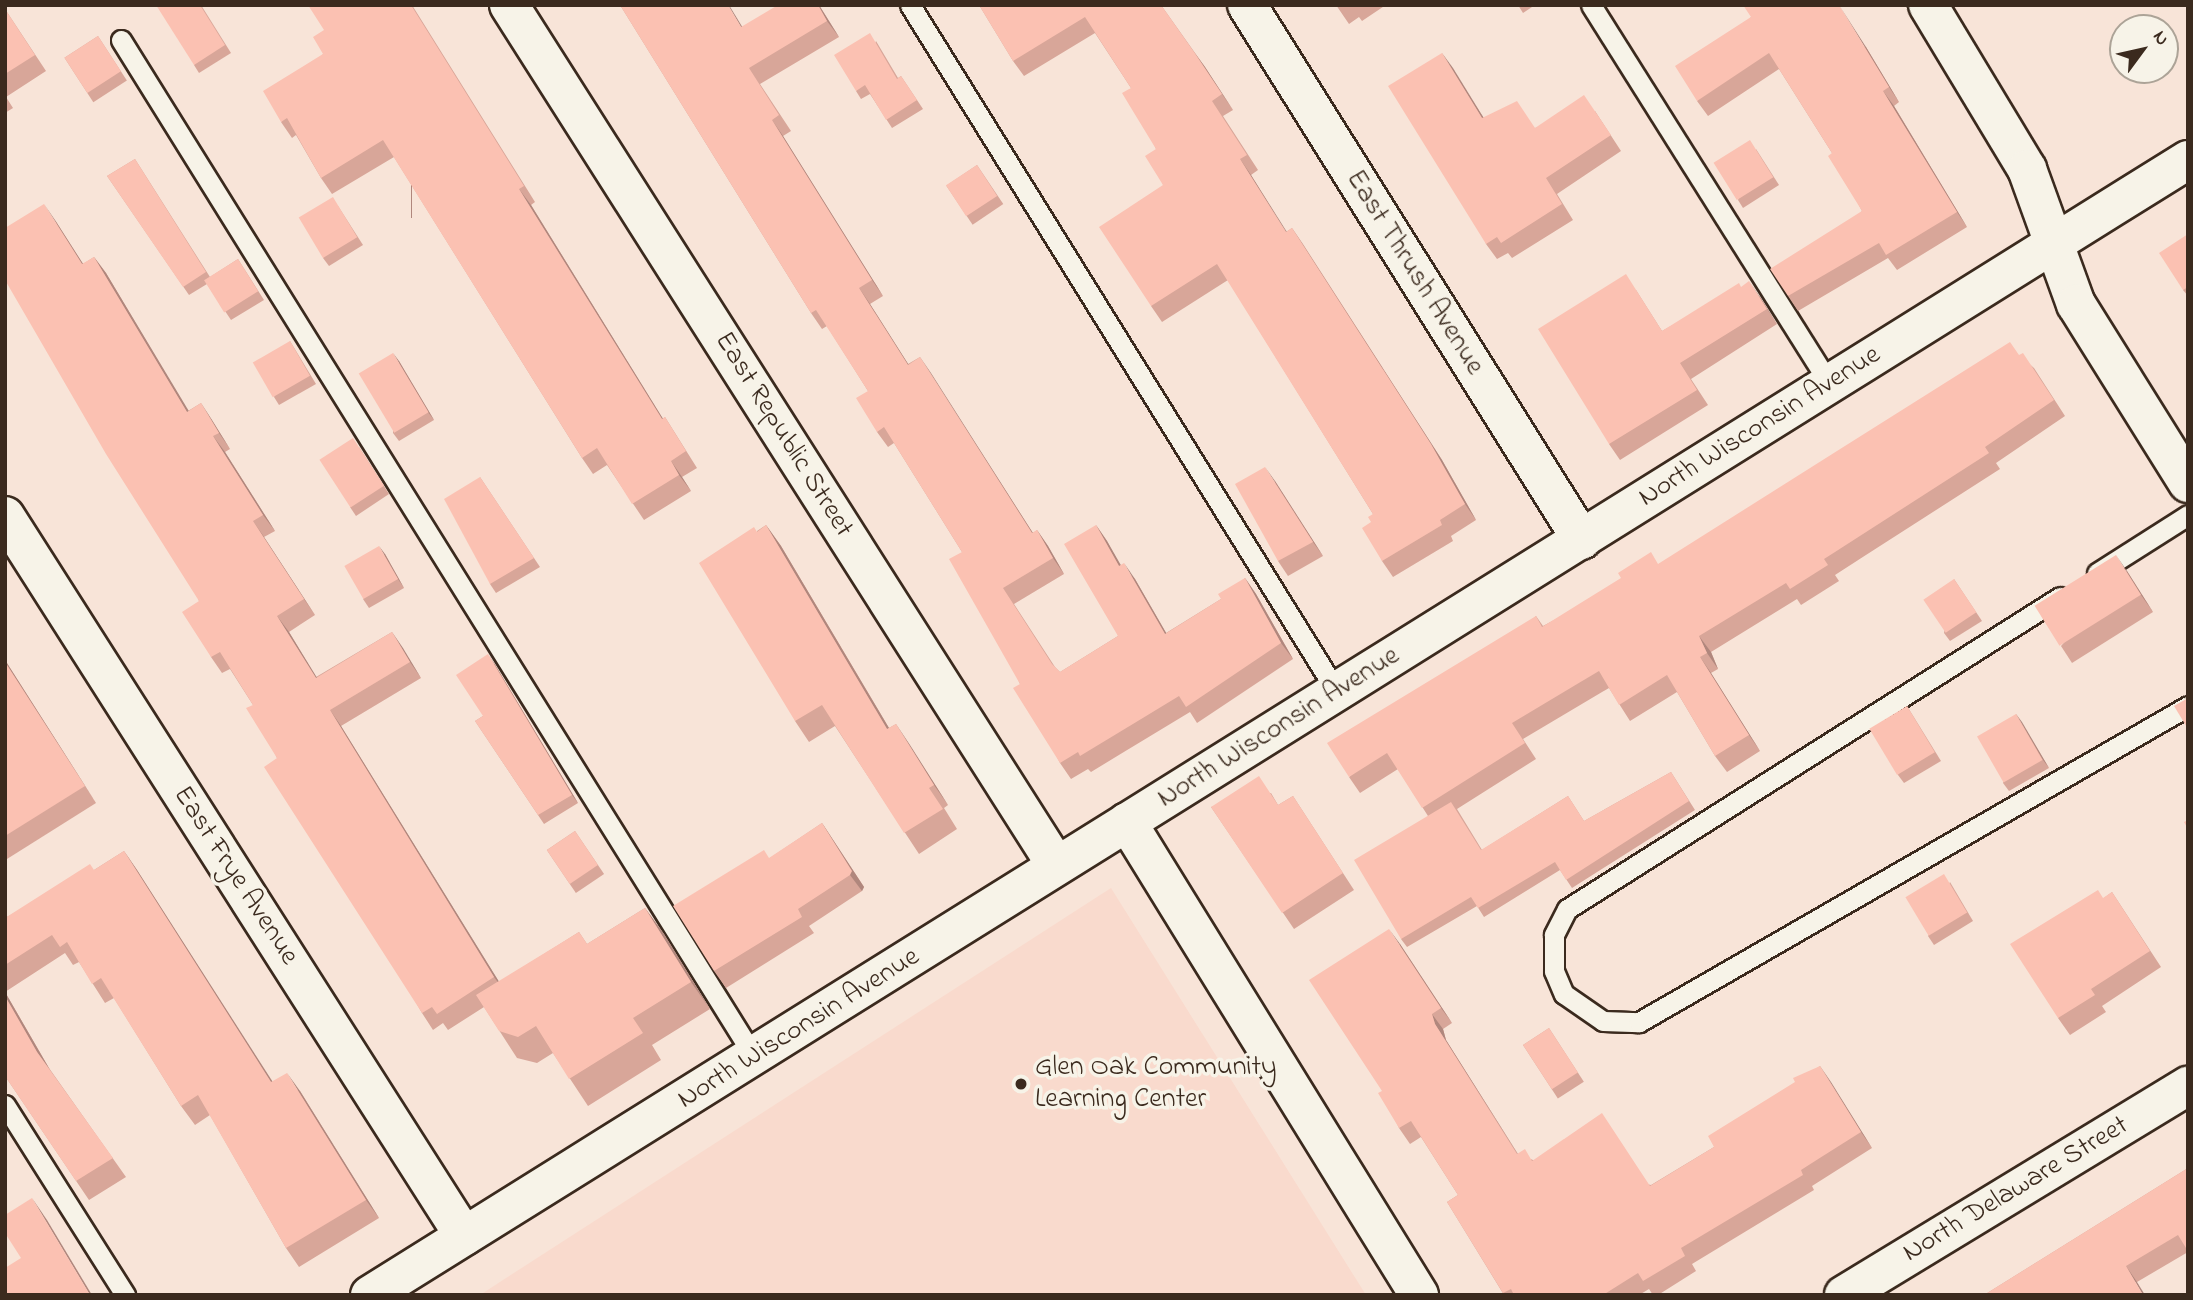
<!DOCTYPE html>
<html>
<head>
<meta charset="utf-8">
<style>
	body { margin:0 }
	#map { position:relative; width:2193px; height:1300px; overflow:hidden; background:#f8e4d8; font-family:"Indie Flower",sans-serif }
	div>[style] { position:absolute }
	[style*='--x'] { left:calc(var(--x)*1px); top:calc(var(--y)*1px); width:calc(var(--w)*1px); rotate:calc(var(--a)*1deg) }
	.built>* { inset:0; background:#f9dacd }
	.roads { filter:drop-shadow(2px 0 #3b2a1e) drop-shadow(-2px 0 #3b2a1e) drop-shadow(0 2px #3b2a1e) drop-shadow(0 -2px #3b2a1e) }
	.service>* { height:19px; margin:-9.5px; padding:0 9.5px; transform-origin:9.5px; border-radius:9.5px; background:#f7f3e8 }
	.minor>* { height:38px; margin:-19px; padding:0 19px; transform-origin:19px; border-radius:19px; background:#f7f3e8 }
	.tertiary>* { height:38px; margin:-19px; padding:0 19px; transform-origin:19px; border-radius:19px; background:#f7f3e8 }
	.wall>* { inset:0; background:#d8a699; transform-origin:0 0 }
	.shaded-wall>* { inset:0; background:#b0877d; transform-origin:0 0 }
	.building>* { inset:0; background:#fbc1b2; transform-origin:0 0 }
	.dots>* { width:19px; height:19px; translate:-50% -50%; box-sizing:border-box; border:4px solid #f7f3e8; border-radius:50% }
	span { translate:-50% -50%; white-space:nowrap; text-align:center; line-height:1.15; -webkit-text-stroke:7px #f7f3e8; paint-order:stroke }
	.street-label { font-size:28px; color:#3b2a1e }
	.poi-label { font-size:28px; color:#3b2a1e }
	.left { translate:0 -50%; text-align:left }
	.frame { position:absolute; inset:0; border:7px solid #3b2a1e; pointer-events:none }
	.north { position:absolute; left:2109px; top:14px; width:70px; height:70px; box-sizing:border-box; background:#f7f3e8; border:2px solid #aca397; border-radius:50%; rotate:57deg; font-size:19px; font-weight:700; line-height:28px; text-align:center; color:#3b2a1e }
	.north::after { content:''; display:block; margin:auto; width:24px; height:32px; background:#3b2a1e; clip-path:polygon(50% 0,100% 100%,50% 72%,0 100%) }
</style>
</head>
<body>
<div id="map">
	<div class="built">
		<div style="clip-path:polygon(1111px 888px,1366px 1295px,480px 1295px,503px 1280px)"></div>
	</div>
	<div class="roads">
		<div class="service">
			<div style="--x:910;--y:5;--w:809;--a:58.14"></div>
			<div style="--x:1591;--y:5;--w:447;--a:57.8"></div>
			<div style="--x:121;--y:40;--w:1199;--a:58.09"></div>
			<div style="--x:2097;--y:573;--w:108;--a:-32.5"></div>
			<div style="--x:2060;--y:597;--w:583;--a:147.67"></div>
			<div style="--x:1567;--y:909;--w:29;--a:117"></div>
			<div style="--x:1554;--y:935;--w:36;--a:90"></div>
			<div style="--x:1554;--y:971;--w:25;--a:67"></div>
			<div style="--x:1564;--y:994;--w:47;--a:34.7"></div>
			<div style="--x:1603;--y:1021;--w:36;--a:2"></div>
			<div style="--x:1639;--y:1022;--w:633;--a:-29.92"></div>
			<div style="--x:5;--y:1105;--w:225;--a:57.7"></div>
		</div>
		<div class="minor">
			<div style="--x:509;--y:5;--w:1019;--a:57.54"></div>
			<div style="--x:1247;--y:5;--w:631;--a:57.95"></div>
			<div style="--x:1928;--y:5;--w:192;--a:58.9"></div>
			<div style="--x:2027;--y:169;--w:144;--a:70.1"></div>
			<div style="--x:2076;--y:304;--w:211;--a:58"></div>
			<div style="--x:1844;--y:1295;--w:403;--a:-31.3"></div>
		</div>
		<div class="tertiary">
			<div style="--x:5;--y:516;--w:854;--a:57.48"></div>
			<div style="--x:1127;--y:822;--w:556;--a:58.31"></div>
			<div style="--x:370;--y:1295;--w:2143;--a:-31.98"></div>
		</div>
	</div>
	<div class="wall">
		<div style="clip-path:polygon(201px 5px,231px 53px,199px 73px,194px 65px)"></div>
		<div style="clip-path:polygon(412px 5px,535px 202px,531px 205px,663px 419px,665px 417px,697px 468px,682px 477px,691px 491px,644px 520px,607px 465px,593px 474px,582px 458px,394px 157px,332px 194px,321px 178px,296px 135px,292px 138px,281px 122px,323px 54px,324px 30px)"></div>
		<div style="clip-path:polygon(620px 5px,742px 27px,819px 5px,839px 37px,760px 84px,791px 131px,783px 136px,883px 296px,870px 304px,908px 364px,920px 357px,1033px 533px,1037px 530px,1048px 546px,1064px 574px,1014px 604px,1055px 667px,1060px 672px,1118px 636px,1096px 525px,1107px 541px,1120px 565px,1135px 579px,1166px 633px,1221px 599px,1245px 578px,1256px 594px,1293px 659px,1197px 723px,1190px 712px,1091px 772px,1088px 769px,1071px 779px,1060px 763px,1020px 684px,962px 552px,894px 443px,888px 447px,877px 432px,868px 391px,827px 326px,822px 329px,811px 313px)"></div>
		<div style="clip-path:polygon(979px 5px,1161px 5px,1205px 67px,1233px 110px,1223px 116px,1258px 170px,1251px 175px,1286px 232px,1292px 228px,1303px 244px,1442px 460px,1476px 520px,1451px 536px,1453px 541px,1393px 577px,1382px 561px,1371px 522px,1373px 514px,1228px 280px,1162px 322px,1151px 306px,1163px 185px,1156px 149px,1131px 88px,1095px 33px,1024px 76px,1013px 61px)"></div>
		<div style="clip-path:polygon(1336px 5px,1386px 5px,1362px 21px,1359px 17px,1349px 24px)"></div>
		<div style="clip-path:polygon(1518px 5px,1535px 5px,1523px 13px)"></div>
		<div style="clip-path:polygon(5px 9px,46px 71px,6px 97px,13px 108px,5px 113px)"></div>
		<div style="clip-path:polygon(1751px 17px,1866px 47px,1899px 102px,1894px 106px,1967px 227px,1897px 270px,1888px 258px,1798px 311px,1788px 296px,1862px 211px,1832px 153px,1779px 69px,1708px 116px,1697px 101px)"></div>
		<div style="left:98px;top:36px;width:53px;height:40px;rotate:57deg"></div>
		<div style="clip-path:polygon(876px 41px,898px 78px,901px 76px,923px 109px,892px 128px,870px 94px,861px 99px,856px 91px)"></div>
		<div style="clip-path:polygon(1442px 53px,1483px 117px,1535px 128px,1595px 111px,1621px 151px,1557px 194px,1573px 220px,1512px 258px,1508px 253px,1497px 259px,1486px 244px)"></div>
		<div style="clip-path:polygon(1756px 149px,1779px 185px,1743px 208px,1738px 200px)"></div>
		<div style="clip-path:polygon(135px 159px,210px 277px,238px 259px,264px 300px,231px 320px,207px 284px,189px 295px,107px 176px)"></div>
		<div style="left:977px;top:165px;width:47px;height:37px;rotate:56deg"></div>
		<div style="clip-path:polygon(338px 206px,363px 245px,329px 266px,323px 258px)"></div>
		<div style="clip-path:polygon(55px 220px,83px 264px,94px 257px,106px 273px,188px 411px,201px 403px,230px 449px,225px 452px,275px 531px,264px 537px,315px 615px,289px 632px,316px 677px,392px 632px,421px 678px,341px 726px,499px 982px,579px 932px,587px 944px,645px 908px,664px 934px,710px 1009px,652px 1045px,661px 1060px,588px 1106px,553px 1053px,537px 1063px,517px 1058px,484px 1007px,448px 1030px,443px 1023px,433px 1030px,422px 1013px,277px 758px,253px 705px,230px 669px,222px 673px,211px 657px,199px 601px)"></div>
		<div style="clip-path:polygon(2188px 234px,2188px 296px,2183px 290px)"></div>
		<div style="clip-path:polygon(1741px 287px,1760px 297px,1777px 324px,1691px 379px,1708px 405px,1620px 460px,1609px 444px,1636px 290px,1662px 331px)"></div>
		<div style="clip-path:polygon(290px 341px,316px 384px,279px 405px,274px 397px)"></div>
		<div style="clip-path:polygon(2019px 355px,2034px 368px,2065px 416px,1996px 463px,2000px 469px,1835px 575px,1839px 581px,1801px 605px,1797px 599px,1711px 652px,1718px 669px,1711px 673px,1760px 751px,1727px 772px,1715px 756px,1677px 692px,1630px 721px,1609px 688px,1523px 739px,1536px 759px,1457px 809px,1482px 850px,1568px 796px,1584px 821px,1671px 772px,1695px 810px,1572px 888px,1560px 870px,1484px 917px,1477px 906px,1407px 947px,1401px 939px,1428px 816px,1398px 769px,1360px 793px,1349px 777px,1536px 616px,1543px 626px,1659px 564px)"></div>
		<div style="clip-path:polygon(399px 361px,434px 420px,399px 441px,393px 433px)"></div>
		<div style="clip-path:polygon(359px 447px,389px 494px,356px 516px,350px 507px)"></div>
		<div style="clip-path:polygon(480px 477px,540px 567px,496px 593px,490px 584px)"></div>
		<div style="clip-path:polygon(1275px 481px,1323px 556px,1288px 576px,1278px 561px)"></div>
		<div style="clip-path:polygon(766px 525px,781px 546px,889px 728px,896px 724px,948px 805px,944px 808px,957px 829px,919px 854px,835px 726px,809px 742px,795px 721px,757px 531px)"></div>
		<div style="clip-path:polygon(385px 554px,404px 588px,369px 608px,363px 599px)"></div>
		<div style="clip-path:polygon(2127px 571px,2153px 612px,2072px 663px,2061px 646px)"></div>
		<div style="clip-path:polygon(1954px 579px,1982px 621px,1950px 641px,1944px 633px)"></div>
		<div style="clip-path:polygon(5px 660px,96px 803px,7px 859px,5px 857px)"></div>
		<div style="clip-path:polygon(494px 663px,578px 803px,544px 824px,475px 721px,483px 716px)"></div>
		<div style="clip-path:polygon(1907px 706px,1941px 761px,1904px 783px,1898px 775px)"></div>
		<div style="clip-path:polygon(2016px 714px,2049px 768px,2009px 791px,2003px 783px)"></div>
		<div style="clip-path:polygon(1271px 793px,1278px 805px,1293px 796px,1354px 890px,1294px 929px,1211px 807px)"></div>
		<div style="clip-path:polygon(822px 823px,864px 887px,862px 891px,809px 926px,814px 933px,726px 988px,714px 971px,770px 858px)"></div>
		<div style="left:575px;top:831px;width:52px;height:34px;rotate:56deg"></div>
		<div style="clip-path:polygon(124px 851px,137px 870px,272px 1082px,300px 1091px,379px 1218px,299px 1267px,286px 1248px,210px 1115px,195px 1125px,181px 1106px,114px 998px,105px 1003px,79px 962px,73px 965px,65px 953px,5px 992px,49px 1068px,126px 1177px,89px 1200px,5px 1076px,5px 918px,94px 870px)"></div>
		<div style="clip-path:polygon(1950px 882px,1973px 921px,1934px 945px,1928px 936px)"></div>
		<div style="clip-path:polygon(2112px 892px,2161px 967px,2102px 1006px,2106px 1012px,2070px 1035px,2058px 1018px,2104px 898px)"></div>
		<div style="clip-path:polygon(1400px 944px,1452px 1023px,1443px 1029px,1446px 1040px,1518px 1154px,1533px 1160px,1651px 1185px,1714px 1147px,1820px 1066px,1872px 1148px,1812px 1186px,1814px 1190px,1692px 1264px,1696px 1271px,1658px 1295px,1653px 1295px,1649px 1289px,1639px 1295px,1504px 1295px,1447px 1202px,1458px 1195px,1421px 1137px,1410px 1144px,1399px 1128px,1382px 1091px)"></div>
		<div style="left:1549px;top:1028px;width:64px;height:31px;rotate:57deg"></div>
		<div style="clip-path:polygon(2188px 1168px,2188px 1252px,2137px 1282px,1984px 1295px)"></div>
	</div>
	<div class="shaded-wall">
		<div style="left:411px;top:5px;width:1px;height:213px"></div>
		<div style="clip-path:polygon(728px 5px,729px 5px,752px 43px,741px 27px)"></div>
		<div style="clip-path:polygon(818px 5px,819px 5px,839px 37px,827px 21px)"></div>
		<div style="clip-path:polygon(1839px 5px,1866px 47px,1899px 102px,1889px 87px)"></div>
		<div style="clip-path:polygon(1194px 52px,1205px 67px,1233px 110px,1222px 94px)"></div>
		<div style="clip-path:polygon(1442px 53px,1453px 68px,1493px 133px,1482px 118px)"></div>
		<div style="clip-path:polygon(1883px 91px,1894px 106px,1967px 227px,1957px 212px)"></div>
		<div style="clip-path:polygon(772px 120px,783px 136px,883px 296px,872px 280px)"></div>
		<div style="clip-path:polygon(1240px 159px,1251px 175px,1297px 248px,1286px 232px)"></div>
		<div style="clip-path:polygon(519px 189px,531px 205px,673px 435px,662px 419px)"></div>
		<div style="clip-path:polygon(44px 204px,55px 220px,94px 281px,82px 264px)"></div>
		<div style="clip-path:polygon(1292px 228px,1442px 460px,1476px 520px,1465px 504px)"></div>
		<div style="clip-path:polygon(94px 257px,106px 273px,199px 428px,187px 412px)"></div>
		<div style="clip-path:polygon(1749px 281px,1760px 297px,1777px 324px,1767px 309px)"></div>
		<div style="clip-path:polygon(859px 288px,870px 304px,919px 381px,908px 365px)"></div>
		<div style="clip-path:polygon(393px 353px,399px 361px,434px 420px,428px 412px)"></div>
		<div style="clip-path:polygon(920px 357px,931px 373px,1043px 549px,1032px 533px)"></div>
		<div style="clip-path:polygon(201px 403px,212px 420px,230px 449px,219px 433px)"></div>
		<div style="clip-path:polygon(213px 436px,225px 452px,275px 531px,263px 515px)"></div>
		<div style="clip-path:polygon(671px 461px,682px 477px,691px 491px,679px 475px)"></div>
		<div style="clip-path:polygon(1265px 467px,1275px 481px,1323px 556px,1313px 542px)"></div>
		<div style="clip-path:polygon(253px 521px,264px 537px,315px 615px,304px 599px)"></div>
		<div style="clip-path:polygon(766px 525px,781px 546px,902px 750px,887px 729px)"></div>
		<div style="clip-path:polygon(1096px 525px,1107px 541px,1130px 581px,1119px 566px)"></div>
		<div style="clip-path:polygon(1037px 530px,1048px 546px,1064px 574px,1053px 558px)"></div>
		<div style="clip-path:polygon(379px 546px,385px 554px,404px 588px,398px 579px)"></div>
		<div style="clip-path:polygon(2116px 555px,2127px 571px,2153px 612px,2141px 595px)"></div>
		<div style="clip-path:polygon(1124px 563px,1135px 579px,1176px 650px,1165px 634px)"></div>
		<div style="clip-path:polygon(1245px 578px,1256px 594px,1293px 659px,1281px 643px)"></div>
		<div style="clip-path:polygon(277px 616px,289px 632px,327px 694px,316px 678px)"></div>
		<div style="clip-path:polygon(392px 632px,403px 648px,421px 678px,410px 662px)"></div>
		<div style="clip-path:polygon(1699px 636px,1711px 652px,1718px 669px,1707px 653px)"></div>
		<div style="clip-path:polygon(488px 654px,494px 663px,578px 803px,572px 795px)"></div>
		<div style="clip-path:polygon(1700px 657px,1711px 673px,1760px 751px,1749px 735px)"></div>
		<div style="clip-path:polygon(5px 660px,96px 803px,5px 662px)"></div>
		<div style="clip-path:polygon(330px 710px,341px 726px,506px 993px,494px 977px)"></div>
		<div style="clip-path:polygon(2016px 714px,2022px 722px,2049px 768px,2043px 760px)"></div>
		<div style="clip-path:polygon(896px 724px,910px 745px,948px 805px,934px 785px)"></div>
		<div style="clip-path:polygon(822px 823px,864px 887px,862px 891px,850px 875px)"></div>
		<div style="clip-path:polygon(124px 851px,137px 870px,285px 1101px,271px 1082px)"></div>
		<div style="clip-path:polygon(645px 908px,664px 934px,710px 1009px,691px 982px)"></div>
		<div style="clip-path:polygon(1389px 929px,1400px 944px,1452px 1023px,1441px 1008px)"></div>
		<div style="clip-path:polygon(5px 992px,50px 1070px,37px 1052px,5px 996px)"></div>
		<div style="clip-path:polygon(1432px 1014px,1443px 1029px,1446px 1040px,1528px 1170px,1435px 1024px)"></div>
		<div style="clip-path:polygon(1820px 1066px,1831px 1082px,1872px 1148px,1861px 1132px)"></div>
		<div style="clip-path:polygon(287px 1073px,300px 1091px,379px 1218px,366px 1200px)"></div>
		<div style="clip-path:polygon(32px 1198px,47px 1220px,92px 1295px,90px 1295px)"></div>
		<div style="clip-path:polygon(2126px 1266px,2137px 1282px,2145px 1295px,2143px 1295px)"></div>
	</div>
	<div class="building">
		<div style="clip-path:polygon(156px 5px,200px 5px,225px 45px,194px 65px)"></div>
		<div style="clip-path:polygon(308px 5px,411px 5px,524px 186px,519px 189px,662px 419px,665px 417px,686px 451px,671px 461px,679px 475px,632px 504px,597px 448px,582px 458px,383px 140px,321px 178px,287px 118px,281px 122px,263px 91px,323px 54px,313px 37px,324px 30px)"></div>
		<div style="clip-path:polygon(620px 5px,728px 5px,741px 27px,778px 5px,818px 5px,827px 21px,749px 68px,779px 115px,772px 120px,872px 280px,859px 288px,908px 365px,920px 357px,1032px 533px,1037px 530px,1053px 558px,1003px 588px,1052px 664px,1060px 672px,1118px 636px,1064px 544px,1096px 525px,1119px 566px,1124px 563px,1165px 634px,1221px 599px,1218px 594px,1245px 578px,1281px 643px,1186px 707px,1179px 696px,1080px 756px,1078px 752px,1060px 763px,1013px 688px,1020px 684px,949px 559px,962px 552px,884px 427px,877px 432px,856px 398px,868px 391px,816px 310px,811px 313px)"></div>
		<div style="clip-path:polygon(979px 5px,1161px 5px,1194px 52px,1222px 94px,1212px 101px,1247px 155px,1240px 159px,1286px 232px,1292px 228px,1431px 444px,1465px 504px,1440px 520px,1442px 525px,1382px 561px,1362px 528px,1371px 522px,1368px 517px,1373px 514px,1217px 264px,1151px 306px,1099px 227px,1163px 185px,1145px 156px,1156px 149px,1122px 93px,1131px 88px,1085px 17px,1013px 61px)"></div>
		<div style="clip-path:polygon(1743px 5px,1839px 5px,1889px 87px,1883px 91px,1957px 212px,1886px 255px,1879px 243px,1788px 296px,1770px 269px,1862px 211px,1828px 156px,1832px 153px,1769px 53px,1697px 101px,1675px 66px,1751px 17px)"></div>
		<div style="clip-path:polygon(5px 9px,35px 55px,5px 74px)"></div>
		<div style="clip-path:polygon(870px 33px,897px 79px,901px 76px,917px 100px,886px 120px,865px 85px,856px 91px,834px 55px)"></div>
		<div style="left:98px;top:36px;width:42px;height:40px;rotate:57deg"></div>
		<div style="clip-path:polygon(1442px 53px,1482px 118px,1517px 101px,1535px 128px,1584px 95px,1611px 135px,1546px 178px,1562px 204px,1501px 243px,1497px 237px,1486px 244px,1388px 86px)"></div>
		<div style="left:1750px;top:140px;width:44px;height:43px;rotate:58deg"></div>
		<div style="clip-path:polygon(135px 159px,206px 272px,183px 287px,107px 176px)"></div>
		<div style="left:977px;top:165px;width:37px;height:37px;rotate:57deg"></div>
		<div style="left:333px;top:197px;width:47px;height:40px;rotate:59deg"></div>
		<div style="clip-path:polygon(44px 204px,82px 264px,94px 257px,187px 412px,201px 403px,219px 433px,213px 436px,263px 515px,253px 521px,304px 599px,277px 616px,316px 678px,392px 632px,410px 662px,330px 710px,494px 977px,437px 1014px,432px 1007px,422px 1013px,264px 767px,277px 758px,246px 708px,253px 705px,220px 652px,211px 657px,182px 612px,199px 601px,106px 454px,5px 280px,5px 228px)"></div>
		<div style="clip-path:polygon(2188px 234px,2188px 287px,2183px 290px,2159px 253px)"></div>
		<div style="left:238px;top:259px;width:38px;height:40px;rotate:58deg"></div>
		<div style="clip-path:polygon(1626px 274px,1662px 331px,1739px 283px,1741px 287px,1749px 281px,1767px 309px,1680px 363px,1697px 390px,1609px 444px,1538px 329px)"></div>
		<div style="left:290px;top:341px;width:40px;height:43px;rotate:60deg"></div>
		<div style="clip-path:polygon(2010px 342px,2019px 355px,2023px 353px,2054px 400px,1985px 447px,1989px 453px,1824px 559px,1828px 565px,1790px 589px,1786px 583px,1699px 636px,1707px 653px,1700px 657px,1749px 735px,1715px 756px,1667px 675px,1619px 705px,1599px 671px,1512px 723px,1525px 743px,1422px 808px,1387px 753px,1349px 777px,1327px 743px,1536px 616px,1542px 627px,1621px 578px,1618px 573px,1651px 552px,1658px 564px)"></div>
		<div style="left:393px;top:353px;width:69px;height:40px;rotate:59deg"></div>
		<div style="left:353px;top:438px;width:57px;height:40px;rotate:57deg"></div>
		<div style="clip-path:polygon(1265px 467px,1313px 542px,1278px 561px,1235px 484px)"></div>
		<div style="clip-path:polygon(480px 477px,534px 558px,490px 584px,444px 499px)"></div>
		<div style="clip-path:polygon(766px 525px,887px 729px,896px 724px,934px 785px,929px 788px,943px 809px,904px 833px,822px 705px,795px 721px,699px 563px,754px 527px,757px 532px)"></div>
		<div style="left:379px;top:546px;width:38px;height:40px;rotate:60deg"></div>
		<div style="left:2116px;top:555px;width:47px;height:96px;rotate:58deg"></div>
		<div style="left:1954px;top:579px;width:40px;height:37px;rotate:56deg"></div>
		<div style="clip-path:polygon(488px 654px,572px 795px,538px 815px,475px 721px,483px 716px,456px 675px)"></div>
		<div style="clip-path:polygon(5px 662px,85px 786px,5px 836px)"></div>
		<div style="clip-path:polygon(2188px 698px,2188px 729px,2174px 706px)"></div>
		<div style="left:1907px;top:706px;width:54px;height:44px;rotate:59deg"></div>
		<div style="left:2016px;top:714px;width:53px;height:45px;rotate:60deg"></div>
		<div style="clip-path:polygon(1671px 772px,1689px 801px,1566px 880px,1555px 862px,1478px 908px,1471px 897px,1401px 939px,1354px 860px,1451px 802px,1481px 850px,1568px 796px,1584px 821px)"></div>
		<div style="clip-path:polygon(1259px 776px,1278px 805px,1293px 796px,1343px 873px,1282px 913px,1211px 807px)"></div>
		<div style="clip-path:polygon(2188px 820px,2188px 829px,2184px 822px)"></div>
		<div style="clip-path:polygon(822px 823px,852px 871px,850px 875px,798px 909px,802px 917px,714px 971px,673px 906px,764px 850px,769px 858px)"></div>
		<div style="left:575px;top:831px;width:41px;height:34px;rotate:56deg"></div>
		<div style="clip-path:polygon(124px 851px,271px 1082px,287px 1073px,366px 1200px,286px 1248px,198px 1095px,181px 1106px,101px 978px,92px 984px,67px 942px,60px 947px,52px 935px,5px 965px,5px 918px,90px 864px,94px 870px)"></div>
		<div style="left:1944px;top:874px;width:45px;height:45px;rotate:59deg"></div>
		<div style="clip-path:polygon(2098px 890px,2103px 898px,2112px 892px,2150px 951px,2091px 989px,2095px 995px,2058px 1018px,2010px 944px)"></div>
		<div style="clip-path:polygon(645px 908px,691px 982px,633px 1018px,643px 1033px,569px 1079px,536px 1026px,518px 1037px,499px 1031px,476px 995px,579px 932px,587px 944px)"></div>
		<div style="clip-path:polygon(1389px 929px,1441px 1008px,1432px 1014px,1435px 1024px,1517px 1154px,1525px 1149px,1532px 1161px,1602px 1113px,1650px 1186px,1714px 1147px,1708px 1136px,1795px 1082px,1793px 1078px,1820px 1066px,1861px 1132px,1801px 1170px,1803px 1175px,1681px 1248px,1685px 1256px,1643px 1281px,1638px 1273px,1603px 1295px,1514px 1295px,1511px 1289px,1503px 1293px,1447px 1202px,1458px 1195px,1411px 1121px,1399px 1128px,1378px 1093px,1382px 1091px,1309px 980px)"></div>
		<div style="clip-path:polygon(5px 996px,37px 1052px,113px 1158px,76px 1181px,5px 1076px)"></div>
		<div style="left:1549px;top:1028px;width:53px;height:31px;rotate:57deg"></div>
		<div style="clip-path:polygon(2188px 1168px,2188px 1247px,2186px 1248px,2178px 1235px,2126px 1266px,2143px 1295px,1984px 1295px)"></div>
		<div style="clip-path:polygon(32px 1198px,90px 1295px,5px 1295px,5px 1268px,21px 1258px,5px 1233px,5px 1215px)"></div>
	</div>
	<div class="dots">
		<div style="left:1021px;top:1084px;background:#3b2a1e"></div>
	</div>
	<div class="street-label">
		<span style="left:1414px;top:273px;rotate:58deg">East Thrush Avenue</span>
		<span style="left:1760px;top:427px;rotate:-32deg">North Wisconsin Avenue</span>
		<span style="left:783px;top:435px;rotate:58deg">East Republic Street</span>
		<span style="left:1279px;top:728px;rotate:-32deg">North Wisconsin Avenue</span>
		<span style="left:235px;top:876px;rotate:57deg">East Frye Avenue</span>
		<span style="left:799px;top:1029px;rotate:-32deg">North Wisconsin Avenue</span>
		<span style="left:2016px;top:1190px;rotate:-31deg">North Delaware Street</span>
	</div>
	<div class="poi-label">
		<span class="left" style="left:1035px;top:1084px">Glen Oak Community<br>Learning Center</span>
	</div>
	<div class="frame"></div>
	<div class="north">N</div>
</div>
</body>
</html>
